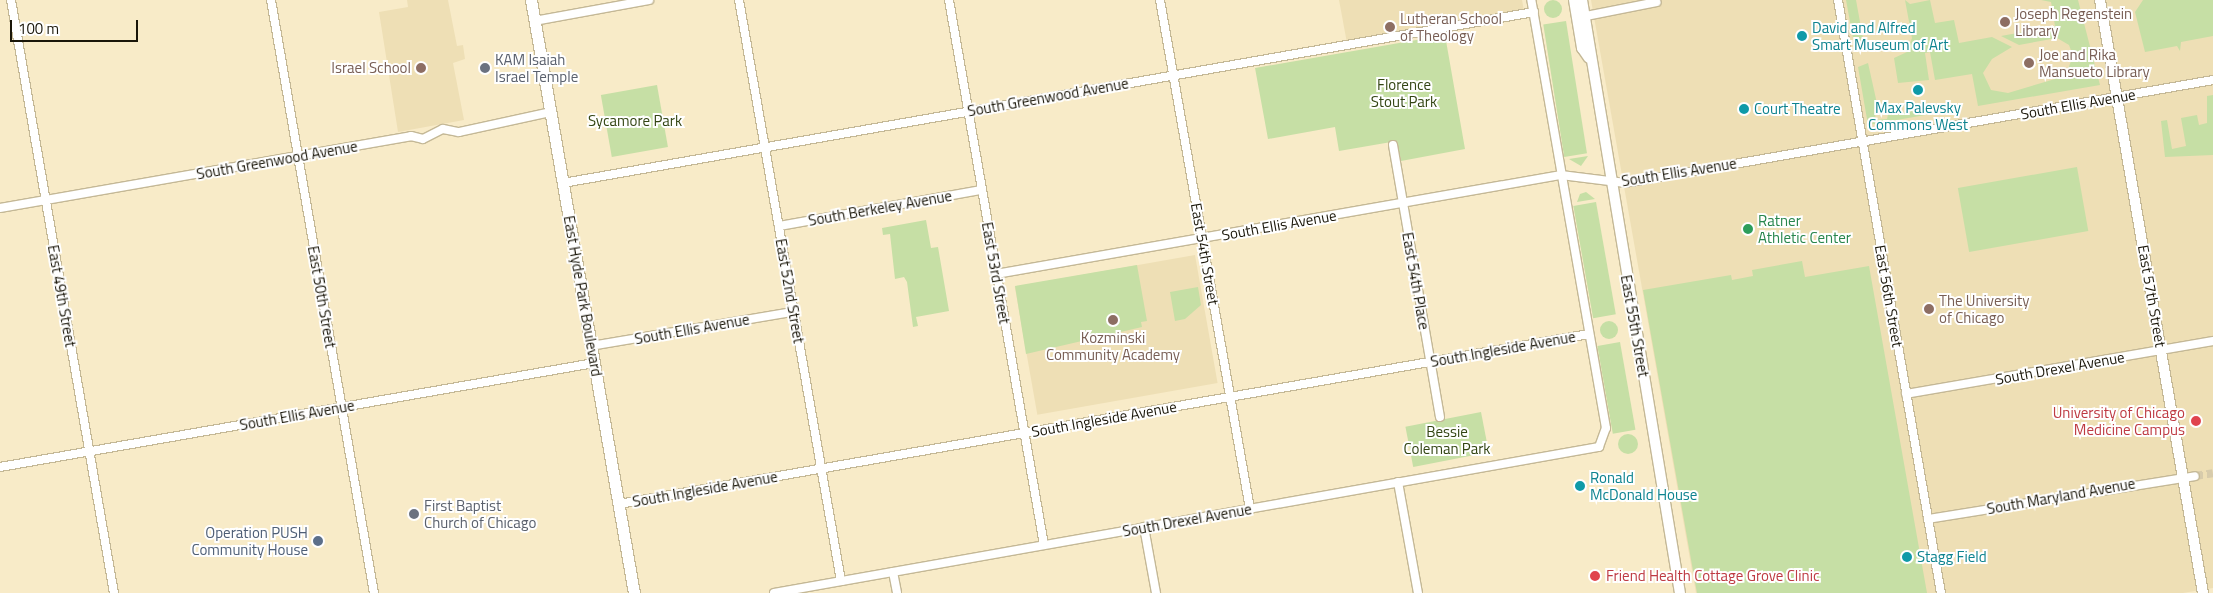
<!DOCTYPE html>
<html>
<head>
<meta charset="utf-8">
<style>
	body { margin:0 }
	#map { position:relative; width:2213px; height:593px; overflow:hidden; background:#f8ebc8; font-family:"Titillium Web",sans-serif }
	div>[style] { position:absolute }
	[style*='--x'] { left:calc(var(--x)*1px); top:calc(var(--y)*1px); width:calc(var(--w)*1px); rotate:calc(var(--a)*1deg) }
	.built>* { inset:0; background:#eedfb5; transform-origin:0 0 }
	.green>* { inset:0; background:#c6dfa5; transform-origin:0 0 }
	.round { border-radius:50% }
	.minor-tunnel>* { height:8px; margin-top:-4px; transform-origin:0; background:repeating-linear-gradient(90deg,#d7cbab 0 8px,transparent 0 12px) }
	.roads { filter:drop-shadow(1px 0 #c4b896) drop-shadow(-1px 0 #c4b896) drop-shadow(0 1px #c4b896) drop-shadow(0 -1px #c4b896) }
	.minor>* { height:8px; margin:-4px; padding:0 4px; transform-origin:4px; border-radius:4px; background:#fff }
	.tertiary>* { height:10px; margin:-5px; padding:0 5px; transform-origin:5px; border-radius:5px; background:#fff }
	.secondary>* { height:11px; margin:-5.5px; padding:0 5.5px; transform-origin:5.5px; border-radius:5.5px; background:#fff }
	.dots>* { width:14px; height:14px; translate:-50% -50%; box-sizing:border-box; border:2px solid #fff; border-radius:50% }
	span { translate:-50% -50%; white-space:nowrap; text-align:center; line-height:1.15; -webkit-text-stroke:4px #fff; paint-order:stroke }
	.education-label { font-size:15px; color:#785e54 }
	.left { translate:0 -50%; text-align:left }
	.right { translate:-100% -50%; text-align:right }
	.culture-label { font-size:15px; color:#0d838f }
	.worship-label { font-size:15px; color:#5b616d }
	.park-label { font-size:15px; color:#334513 }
	.street-label { font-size:15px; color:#1a1609 }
	.leisure-label { font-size:15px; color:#27864d }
	.health-label { font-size:15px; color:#be3a42 }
	.service-label { font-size:15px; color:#4e5e75 }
	.scale { position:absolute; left:10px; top:20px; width:128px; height:22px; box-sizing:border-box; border:2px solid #1a1609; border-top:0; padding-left:6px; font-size:15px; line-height:18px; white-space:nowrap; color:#1a1609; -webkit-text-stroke:4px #fff; paint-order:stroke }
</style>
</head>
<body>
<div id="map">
	<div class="built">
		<div style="clip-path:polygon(407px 0,448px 0,457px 46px,463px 45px,465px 59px,453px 63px,464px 120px,398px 132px,379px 12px,408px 7px)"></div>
		<div style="clip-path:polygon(1339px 0,1522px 0,1524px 11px,1347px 43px)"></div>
		<div style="clip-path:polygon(1591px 0,2213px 0,2213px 588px,2183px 593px,1696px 593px)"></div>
		<div style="left:1195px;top:255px;width:130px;height:183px;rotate:80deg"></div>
	</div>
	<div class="green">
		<div class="round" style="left:1544px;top:0;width:18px;height:18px"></div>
		<div style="clip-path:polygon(1846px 0,1856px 0,1864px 44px,1853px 38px)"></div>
		<div style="clip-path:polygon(1905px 0,1910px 4px,1930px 0,1935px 23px,1954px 20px,1959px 43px,1992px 37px,2012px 47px,1992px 59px,1983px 73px,1991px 90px,2008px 93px,2055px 79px,2068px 69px,2073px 56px,2069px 45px,2057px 38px,2019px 45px,2001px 36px,2055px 26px,2051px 2px,2041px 0,2078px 0,2100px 85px,1978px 106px,1972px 74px,1935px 80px,1930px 52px,1925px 53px,1929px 80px,1898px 83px,1894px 58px,1907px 52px,1912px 38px)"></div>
		<div style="clip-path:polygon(2143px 0,2213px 0,2213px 36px,2181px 42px,2180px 51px,2177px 46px,2145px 52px,2135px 12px)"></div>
		<div style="left:1566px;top:21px;width:134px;height:23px;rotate:81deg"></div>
		<div style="clip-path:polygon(1445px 35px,1465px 149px,1401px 161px,1397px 141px,1339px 151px,1335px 127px,1268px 139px,1255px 68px)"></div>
		<div style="clip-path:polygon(1868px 63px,1878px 108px,1874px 109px,1876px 120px,1887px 119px,1889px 110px,1890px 115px,1936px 107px,1937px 113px,1868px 125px,1858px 67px)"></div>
		<div style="left:657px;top:85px;width:63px;height:57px;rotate:80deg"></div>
		<div style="clip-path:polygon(2213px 95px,2213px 155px,2165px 157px,2161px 121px,2167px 120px,2172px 149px,2186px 146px,2181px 118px,2197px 115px,2199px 125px,2207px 123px,2207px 96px)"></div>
		<div style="clip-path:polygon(1588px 156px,1581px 166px,1569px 159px)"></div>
		<div style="left:2077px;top:167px;width:65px;height:121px;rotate:80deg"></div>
		<div style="clip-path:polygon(1586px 192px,1595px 199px,1577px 202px,1580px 194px)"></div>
		<div style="left:1596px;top:202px;width:114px;height:23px;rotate:80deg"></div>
		<div style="clip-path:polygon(926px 220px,931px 248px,938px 247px,949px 311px,916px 317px,918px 326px,913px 327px,907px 282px,904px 277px,895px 279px,890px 234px,883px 235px,882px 228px)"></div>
		<div style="clip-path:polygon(1802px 261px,1805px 277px,1869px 266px,1927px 593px,1697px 593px,1643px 290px,1731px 275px,1732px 280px,1753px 276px,1752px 270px)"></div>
		<div style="clip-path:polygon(1137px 265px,1147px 321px,1141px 322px,1142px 327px,1026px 354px,1015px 286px)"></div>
		<div style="clip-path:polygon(1198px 287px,1201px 305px,1185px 319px,1175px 321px,1170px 292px)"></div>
		<div class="round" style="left:1600px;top:321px;width:18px;height:18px"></div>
		<div style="left:1620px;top:342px;width:89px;height:23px;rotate:80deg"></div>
		<div style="left:1481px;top:412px;width:41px;height:77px;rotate:79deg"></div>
		<div class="round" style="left:1618px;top:434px;width:20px;height:20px"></div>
	</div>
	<div class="minor-tunnel">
		<div style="--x:2195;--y:476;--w:18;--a:-9"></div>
	</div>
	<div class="roads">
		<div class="minor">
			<div style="--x:11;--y:0;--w:602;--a:80.15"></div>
			<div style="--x:271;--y:0;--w:602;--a:80.15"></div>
			<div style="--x:739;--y:0;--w:590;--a:80.04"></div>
			<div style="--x:949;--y:0;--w:553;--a:80.11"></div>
			<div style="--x:1160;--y:0;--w:517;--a:79.97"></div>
			<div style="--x:1838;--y:0;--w:602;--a:80.15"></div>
			<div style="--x:1581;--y:17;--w:77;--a:-11.2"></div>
			<div style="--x:534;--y:21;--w:117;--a:-10.3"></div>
			<div style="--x:1393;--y:145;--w:276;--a:80.2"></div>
			<div style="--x:563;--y:183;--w:986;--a:-9.99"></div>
			<div style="--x:0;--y:208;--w:417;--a:-9.9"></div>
			<div style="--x:411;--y:136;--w:12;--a:14"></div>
			<div style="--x:423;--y:139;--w:22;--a:-27"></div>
			<div style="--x:443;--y:129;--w:16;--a:11"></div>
			<div style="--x:459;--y:132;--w:94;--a:-12.3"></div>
			<div style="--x:779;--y:226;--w:206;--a:-10.1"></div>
			<div style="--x:996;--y:274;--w:574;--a:-9.94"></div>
			<div style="--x:1561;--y:175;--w:65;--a:7"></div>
			<div style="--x:1626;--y:183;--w:596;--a:-9.95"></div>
			<div style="--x:591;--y:346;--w:205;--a:-9.6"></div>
			<div style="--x:1906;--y:394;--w:312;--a:-9.8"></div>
			<div style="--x:0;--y:467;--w:603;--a:-9.93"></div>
			<div style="--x:1398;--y:482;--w:113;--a:79.8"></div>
			<div style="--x:619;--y:504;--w:985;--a:-9.94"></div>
			<div style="--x:1928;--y:519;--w:270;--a:-9.1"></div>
			<div style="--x:1144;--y:527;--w:67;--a:79.7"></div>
			<div style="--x:893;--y:572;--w:21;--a:79"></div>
			<div style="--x:774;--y:593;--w:838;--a:-10.04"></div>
			<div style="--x:1599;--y:447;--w:20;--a:-70"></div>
			<div style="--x:1606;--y:428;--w:435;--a:-99.9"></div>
		</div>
		<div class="tertiary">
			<div style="--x:1574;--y:0;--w:49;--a:80.5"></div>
			<div style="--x:1582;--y:48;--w:12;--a:55"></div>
			<div style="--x:1582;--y:0;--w:601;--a:80.62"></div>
			<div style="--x:2100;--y:0;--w:602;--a:80.15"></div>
		</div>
		<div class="secondary">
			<div style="--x:531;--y:0;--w:602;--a:80.15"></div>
		</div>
	</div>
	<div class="dots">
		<div style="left:2005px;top:22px;background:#8d6e63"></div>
		<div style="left:1390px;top:27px;background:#8d6e63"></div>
		<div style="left:1802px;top:36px;background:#0f9aa8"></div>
		<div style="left:2029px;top:63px;background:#8d6e63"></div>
		<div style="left:421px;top:68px;background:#8d6e63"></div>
		<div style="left:485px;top:68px;background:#6b7280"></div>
		<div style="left:1918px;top:90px;background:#0f9aa8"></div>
		<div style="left:1744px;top:109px;background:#0f9aa8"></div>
		<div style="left:1748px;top:229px;background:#2e9e5b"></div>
		<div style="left:1929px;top:309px;background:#8d6e63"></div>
		<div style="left:1113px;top:320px;background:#8d6e63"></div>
		<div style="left:2196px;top:421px;background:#e0444e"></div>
		<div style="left:1580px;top:486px;background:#0f9aa8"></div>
		<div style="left:414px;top:514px;background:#6b7280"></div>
		<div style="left:318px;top:541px;background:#5c6f8a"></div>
		<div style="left:1907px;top:557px;background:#0f9aa8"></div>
		<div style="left:1595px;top:576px;background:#e0444e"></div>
	</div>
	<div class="education-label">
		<span class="left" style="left:2015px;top:22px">Joseph Regenstein<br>Library</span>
		<span class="left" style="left:1400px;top:27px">Lutheran School<br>of Theology</span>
		<span class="left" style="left:2039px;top:63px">Joe and Rika<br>Mansueto Library</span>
		<span class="right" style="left:411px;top:68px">Israel School</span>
		<span class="left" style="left:1939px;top:309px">The University<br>of Chicago</span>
		<span style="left:1113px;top:346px">Kozminski<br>Community Academy</span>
	</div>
	<div class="culture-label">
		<span class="left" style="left:1812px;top:36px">David and Alfred<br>Smart Museum of Art</span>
		<span style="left:1918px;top:116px">Max Palevsky<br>Commons West</span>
		<span class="left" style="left:1754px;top:109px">Court Theatre</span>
		<span class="left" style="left:1590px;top:486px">Ronald<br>McDonald House</span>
		<span class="left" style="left:1917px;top:557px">Stagg Field</span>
	</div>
	<div class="worship-label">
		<span class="left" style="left:495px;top:68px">KAM Isaiah<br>Israel Temple</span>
		<span class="left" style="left:424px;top:514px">First Baptist<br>Church of Chicago</span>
	</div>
	<div class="park-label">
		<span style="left:1404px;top:93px">Florence<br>Stout Park</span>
		<span style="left:635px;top:121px">Sycamore Park</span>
		<span style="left:1447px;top:440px">Bessie<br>Coleman Park</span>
	</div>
	<div class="street-label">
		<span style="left:1048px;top:97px;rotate:-10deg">South Greenwood Avenue</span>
		<span style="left:2078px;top:104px;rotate:-10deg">South Ellis Avenue</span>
		<span style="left:277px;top:160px;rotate:-10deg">South Greenwood Avenue</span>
		<span style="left:1679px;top:172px;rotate:-9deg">South Ellis Avenue</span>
		<span style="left:880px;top:208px;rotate:-10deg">South Berkeley Avenue</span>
		<span style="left:1279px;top:225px;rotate:-10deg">South Ellis Avenue</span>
		<span style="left:1205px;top:254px;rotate:80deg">East 54th Street</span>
		<span style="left:996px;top:273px;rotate:80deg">East 53rd Street</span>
		<span style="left:1416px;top:281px;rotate:80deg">East 54th Place</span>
		<span style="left:790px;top:291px;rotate:80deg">East 52nd Street</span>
		<span style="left:62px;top:296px;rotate:80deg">East 49th Street</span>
		<span style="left:583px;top:296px;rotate:80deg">East Hyde Park Boulevard</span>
		<span style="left:1889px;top:296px;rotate:80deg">East 56th Street</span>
		<span style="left:2152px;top:296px;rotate:80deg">East 57th Street</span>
		<span style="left:322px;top:297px;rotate:80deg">East 50th Street</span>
		<span style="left:1635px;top:326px;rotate:80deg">East 55th Street</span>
		<span style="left:692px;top:329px;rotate:-10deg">South Ellis Avenue</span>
		<span style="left:1503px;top:349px;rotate:-10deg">South Ingleside Avenue</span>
		<span style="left:2060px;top:368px;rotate:-10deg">South Drexel Avenue</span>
		<span style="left:297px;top:415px;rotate:-10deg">South Ellis Avenue</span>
		<span style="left:1104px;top:419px;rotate:-10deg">South Ingleside Avenue</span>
		<span style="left:705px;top:489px;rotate:-10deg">South Ingleside Avenue</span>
		<span style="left:2061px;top:496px;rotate:-10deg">South Maryland Avenue</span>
		<span style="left:1187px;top:520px;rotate:-10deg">South Drexel Avenue</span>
	</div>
	<div class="leisure-label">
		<span class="left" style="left:1758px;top:229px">Ratner<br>Athletic Center</span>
	</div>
	<div class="health-label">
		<span class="right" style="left:2185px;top:421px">University of Chicago<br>Medicine Campus</span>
		<span class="left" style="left:1606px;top:576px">Friend Health Cottage Grove Clinic</span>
	</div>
	<div class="service-label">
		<span class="right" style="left:308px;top:541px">Operation PUSH<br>Community House</span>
	</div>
	<div class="scale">100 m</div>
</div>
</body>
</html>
